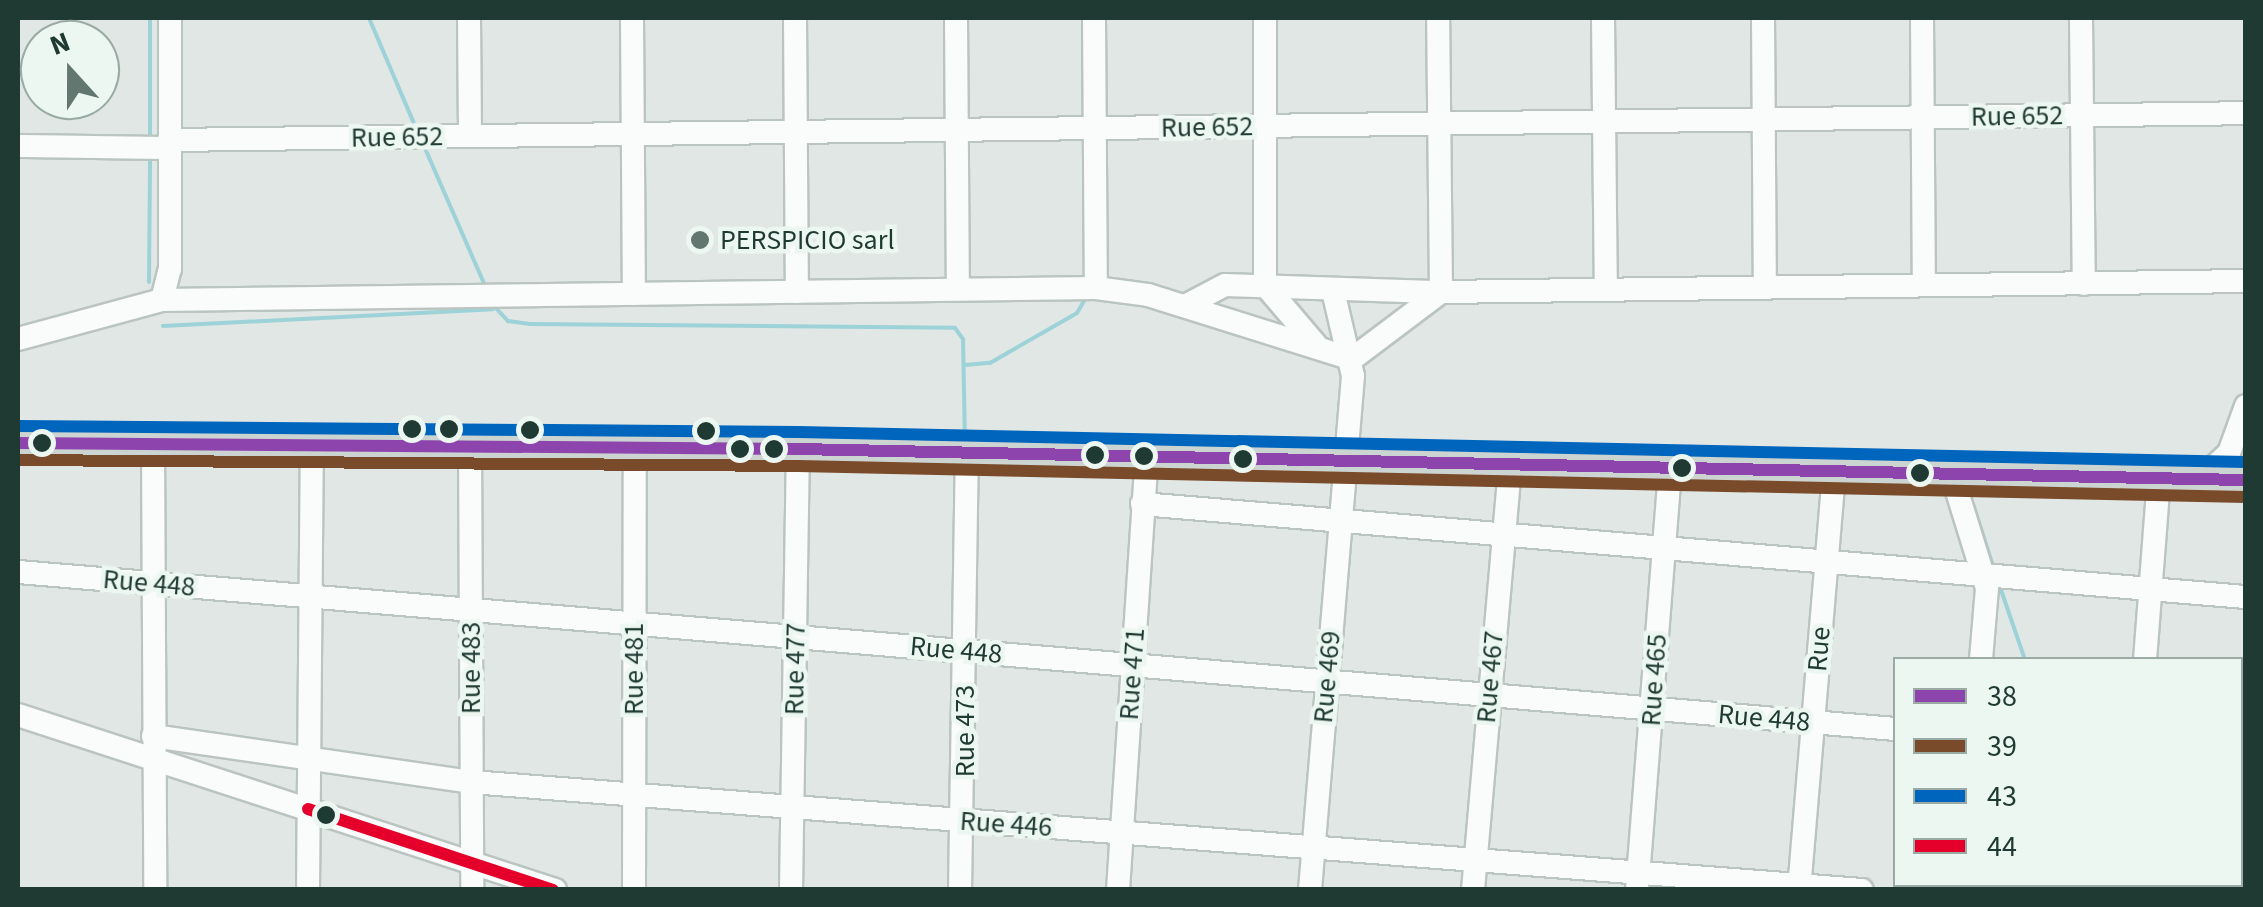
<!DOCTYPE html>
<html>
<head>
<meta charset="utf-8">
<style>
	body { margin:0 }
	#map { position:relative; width:2263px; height:907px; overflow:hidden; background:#e0e7e4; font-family:"Source Sans 3",sans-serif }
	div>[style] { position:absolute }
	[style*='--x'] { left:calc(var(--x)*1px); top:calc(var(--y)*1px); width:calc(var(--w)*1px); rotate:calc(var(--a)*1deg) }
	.stream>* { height:4px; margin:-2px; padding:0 2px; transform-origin:2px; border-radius:2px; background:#9dd2d8 }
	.roads { filter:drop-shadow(2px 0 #bac4c1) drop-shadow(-2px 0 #bac4c1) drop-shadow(0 2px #bac4c1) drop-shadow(0 -2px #bac4c1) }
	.minor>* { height:22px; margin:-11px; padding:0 11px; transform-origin:11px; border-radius:11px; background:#fafbfb }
	.major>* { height:28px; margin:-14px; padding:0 14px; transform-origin:14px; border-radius:14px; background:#ccd4d1 }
	.bus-1>* { height:12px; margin:-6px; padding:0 6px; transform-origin:6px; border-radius:6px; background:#8e44ad }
	.bus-2>* { height:12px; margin:-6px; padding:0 6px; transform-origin:6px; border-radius:6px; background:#7a4b2a }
	.bus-3>* { height:12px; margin:-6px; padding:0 6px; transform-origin:6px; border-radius:6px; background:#0065bd }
	.bus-4>* { height:12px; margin:-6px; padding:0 6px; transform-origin:6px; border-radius:6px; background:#e4002b }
	.dots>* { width:28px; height:28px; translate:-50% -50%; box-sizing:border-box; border:5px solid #edf7f2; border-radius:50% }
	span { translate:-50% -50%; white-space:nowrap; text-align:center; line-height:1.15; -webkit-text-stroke:9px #edf7f2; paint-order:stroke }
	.street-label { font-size:28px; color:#1e3a32 }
	.poi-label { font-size:28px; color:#1e3a32 }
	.left { translate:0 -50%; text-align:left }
	.frame { position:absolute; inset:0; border:20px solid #1e3a32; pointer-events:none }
	.legend { position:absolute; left:1893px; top:657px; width:350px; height:230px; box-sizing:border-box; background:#edf7f2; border:2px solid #9aaba5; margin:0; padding:12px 18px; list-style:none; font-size:30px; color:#1e3a32 }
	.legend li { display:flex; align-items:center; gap:20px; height:50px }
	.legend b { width:50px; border:2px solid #9aaba5 }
	.north { position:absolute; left:20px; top:20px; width:100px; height:100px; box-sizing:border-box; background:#edf7f2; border:2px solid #9aaba5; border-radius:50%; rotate:339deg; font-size:28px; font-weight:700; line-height:40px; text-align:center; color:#1e3a32 }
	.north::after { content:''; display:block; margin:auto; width:35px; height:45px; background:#627770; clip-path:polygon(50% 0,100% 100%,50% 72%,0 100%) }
</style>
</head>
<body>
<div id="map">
	<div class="stream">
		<div style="--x:369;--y:18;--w:120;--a:66.9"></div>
		<div style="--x:150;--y:138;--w:120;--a:-90"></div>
		<div style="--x:424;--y:146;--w:155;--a:66.4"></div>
		<div style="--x:149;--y:282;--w:125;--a:-89.5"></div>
		<div style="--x:494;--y:306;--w:21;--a:47"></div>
		<div style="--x:508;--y:321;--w:22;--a:8"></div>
		<div style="--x:530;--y:324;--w:425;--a:0.5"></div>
		<div style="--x:955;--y:328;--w:14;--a:54"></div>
		<div style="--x:963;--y:339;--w:103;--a:88.9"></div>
		<div style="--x:163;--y:326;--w:330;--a:-2.9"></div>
		<div style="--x:965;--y:365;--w:25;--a:-5"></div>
		<div style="--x:990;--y:363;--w:100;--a:-29.9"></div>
		<div style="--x:1077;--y:313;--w:20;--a:-60"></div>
		<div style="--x:1973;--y:504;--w:65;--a:72.1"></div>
		<div style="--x:1999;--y:584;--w:80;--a:71.1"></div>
		<div style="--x:2105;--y:884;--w:6;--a:72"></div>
	</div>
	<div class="roads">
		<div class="minor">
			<div style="--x:469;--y:18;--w:118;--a:89.5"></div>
			<div style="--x:632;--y:18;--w:276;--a:89.6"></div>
			<div style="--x:795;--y:18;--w:274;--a:89.6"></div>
			<div style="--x:956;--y:18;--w:271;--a:89.6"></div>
			<div style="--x:1094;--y:18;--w:270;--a:89.6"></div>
			<div style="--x:1265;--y:18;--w:267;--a:90"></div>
			<div style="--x:1265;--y:285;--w:79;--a:49.6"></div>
			<div style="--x:1603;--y:18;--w:272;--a:89.4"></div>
			<div style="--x:1763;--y:18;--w:270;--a:89.6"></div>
			<div style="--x:1922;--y:18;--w:267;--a:89.6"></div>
			<div style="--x:2081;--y:18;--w:266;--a:89.4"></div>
			<div style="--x:169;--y:140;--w:2077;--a:-0.74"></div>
			<div style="--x:18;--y:146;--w:151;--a:0.8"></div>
			<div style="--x:162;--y:300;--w:32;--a:-76"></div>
			<div style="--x:170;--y:269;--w:251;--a:-90"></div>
			<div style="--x:1185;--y:306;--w:45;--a:-27.7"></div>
			<div style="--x:1225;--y:285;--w:216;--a:1.9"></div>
			<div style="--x:1441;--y:292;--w:805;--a:-0.78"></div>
			<div style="--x:18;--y:339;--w:149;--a:-15.2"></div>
			<div style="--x:162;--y:300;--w:934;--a:-0.74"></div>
			<div style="--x:1096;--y:288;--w:52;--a:7.7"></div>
			<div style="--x:1148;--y:295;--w:214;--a:17.4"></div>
			<div style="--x:1352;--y:359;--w:111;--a:-37"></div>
			<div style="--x:1441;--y:292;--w:274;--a:-90.6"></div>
			<div style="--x:153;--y:444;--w:446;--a:89.7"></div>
			<div style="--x:470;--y:447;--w:443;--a:89.7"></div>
			<div style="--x:1951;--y:472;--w:121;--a:72.8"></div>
			<div style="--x:1987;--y:588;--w:72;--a:94.8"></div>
			<div style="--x:2202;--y:478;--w:37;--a:-43"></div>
			<div style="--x:2229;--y:453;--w:50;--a:-70.1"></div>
			<div style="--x:1142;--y:504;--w:1108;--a:4.82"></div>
			<div style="--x:18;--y:572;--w:1885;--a:4.78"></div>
			<div style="--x:2145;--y:660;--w:183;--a:-85.6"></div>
			<div style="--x:18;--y:715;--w:565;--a:18.05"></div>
			<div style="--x:153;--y:736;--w:321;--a:8.2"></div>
			<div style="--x:471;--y:782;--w:1395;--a:4.44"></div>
			<div style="--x:2240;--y:757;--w:6;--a:0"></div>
			<div style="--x:308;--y:890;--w:445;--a:-89.5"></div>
			<div style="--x:634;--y:890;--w:441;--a:-89.9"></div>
			<div style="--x:791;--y:890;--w:441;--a:-89.1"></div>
			<div style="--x:960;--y:890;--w:437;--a:-89.1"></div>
			<div style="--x:1118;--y:890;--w:432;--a:-86.2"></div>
			<div style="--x:1310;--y:890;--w:516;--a:-85.22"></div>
			<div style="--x:1353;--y:376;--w:87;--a:-103.2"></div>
			<div style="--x:1473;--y:890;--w:428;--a:-85"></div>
			<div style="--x:1637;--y:890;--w:421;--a:-85.5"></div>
			<div style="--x:1799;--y:890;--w:422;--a:-85.2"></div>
			<div style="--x:1962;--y:890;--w:6;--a:-90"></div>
			<div style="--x:2129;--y:890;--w:6;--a:-90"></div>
		</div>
		<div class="major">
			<div style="--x:18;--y:443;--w:780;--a:0.44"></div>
			<div style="--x:798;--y:449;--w:1448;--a:1.23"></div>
		</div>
	</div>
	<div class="bus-1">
		<div style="--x:18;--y:443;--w:780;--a:0.44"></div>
		<div style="--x:798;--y:449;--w:1448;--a:1.23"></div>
	</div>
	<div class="bus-2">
		<div style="--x:18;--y:460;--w:780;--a:0.44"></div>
		<div style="--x:798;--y:466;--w:1448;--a:1.23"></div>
	</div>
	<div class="bus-3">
		<div style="--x:18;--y:426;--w:780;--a:0.44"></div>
		<div style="--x:798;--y:432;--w:1448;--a:1.19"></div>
	</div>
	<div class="bus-4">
		<div style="--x:308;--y:809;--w:258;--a:18.3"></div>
	</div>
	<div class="dots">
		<div style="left:700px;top:240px;background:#627770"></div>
		<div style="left:412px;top:429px;background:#1e3a32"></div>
		<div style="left:449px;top:429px;background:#1e3a32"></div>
		<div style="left:530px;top:430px;background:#1e3a32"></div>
		<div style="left:706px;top:431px;background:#1e3a32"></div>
		<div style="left:42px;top:443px;background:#1e3a32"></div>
		<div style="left:740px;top:449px;background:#1e3a32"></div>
		<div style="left:774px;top:449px;background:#1e3a32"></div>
		<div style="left:1095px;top:455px;background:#1e3a32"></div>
		<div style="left:1144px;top:456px;background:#1e3a32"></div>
		<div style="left:1243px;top:459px;background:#1e3a32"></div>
		<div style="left:1682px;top:468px;background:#1e3a32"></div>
		<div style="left:1920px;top:473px;background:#1e3a32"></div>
		<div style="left:326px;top:815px;background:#1e3a32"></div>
	</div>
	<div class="street-label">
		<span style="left:2017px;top:116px;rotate:-1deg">Rue 652</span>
		<span style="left:1207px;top:127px;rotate:-1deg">Rue 652</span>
		<span style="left:397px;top:137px;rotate:-1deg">Rue 652</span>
		<span style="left:149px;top:583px;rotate:5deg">Rue 448</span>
		<span style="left:1819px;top:649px;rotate:-85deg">Rue</span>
		<span style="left:956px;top:650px;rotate:5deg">Rue 448</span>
		<span style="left:471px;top:668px;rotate:-90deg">Rue 483</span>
		<span style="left:634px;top:669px;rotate:-90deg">Rue 481</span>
		<span style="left:795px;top:669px;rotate:-89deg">Rue 477</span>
		<span style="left:1132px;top:674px;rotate:-86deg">Rue 471</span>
		<span style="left:1327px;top:677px;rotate:-85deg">Rue 469</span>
		<span style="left:1490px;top:677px;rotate:-85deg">Rue 467</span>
		<span style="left:1654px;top:680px;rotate:-86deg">Rue 465</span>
		<span style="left:1764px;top:718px;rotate:5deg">Rue 448</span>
		<span style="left:965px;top:731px;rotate:-90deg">Rue 473</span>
		<span style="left:1006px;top:824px;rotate:4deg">Rue 446</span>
	</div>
	<div class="poi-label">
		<span class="left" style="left:720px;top:240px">PERSPICIO sarl</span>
	</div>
	<div class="frame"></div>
	<ul class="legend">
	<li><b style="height:12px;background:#8e44ad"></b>38</li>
	<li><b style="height:12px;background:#7a4b2a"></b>39</li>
	<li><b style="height:12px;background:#0065bd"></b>43</li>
	<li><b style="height:12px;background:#e4002b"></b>44</li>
	</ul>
	<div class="north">N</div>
</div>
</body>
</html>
